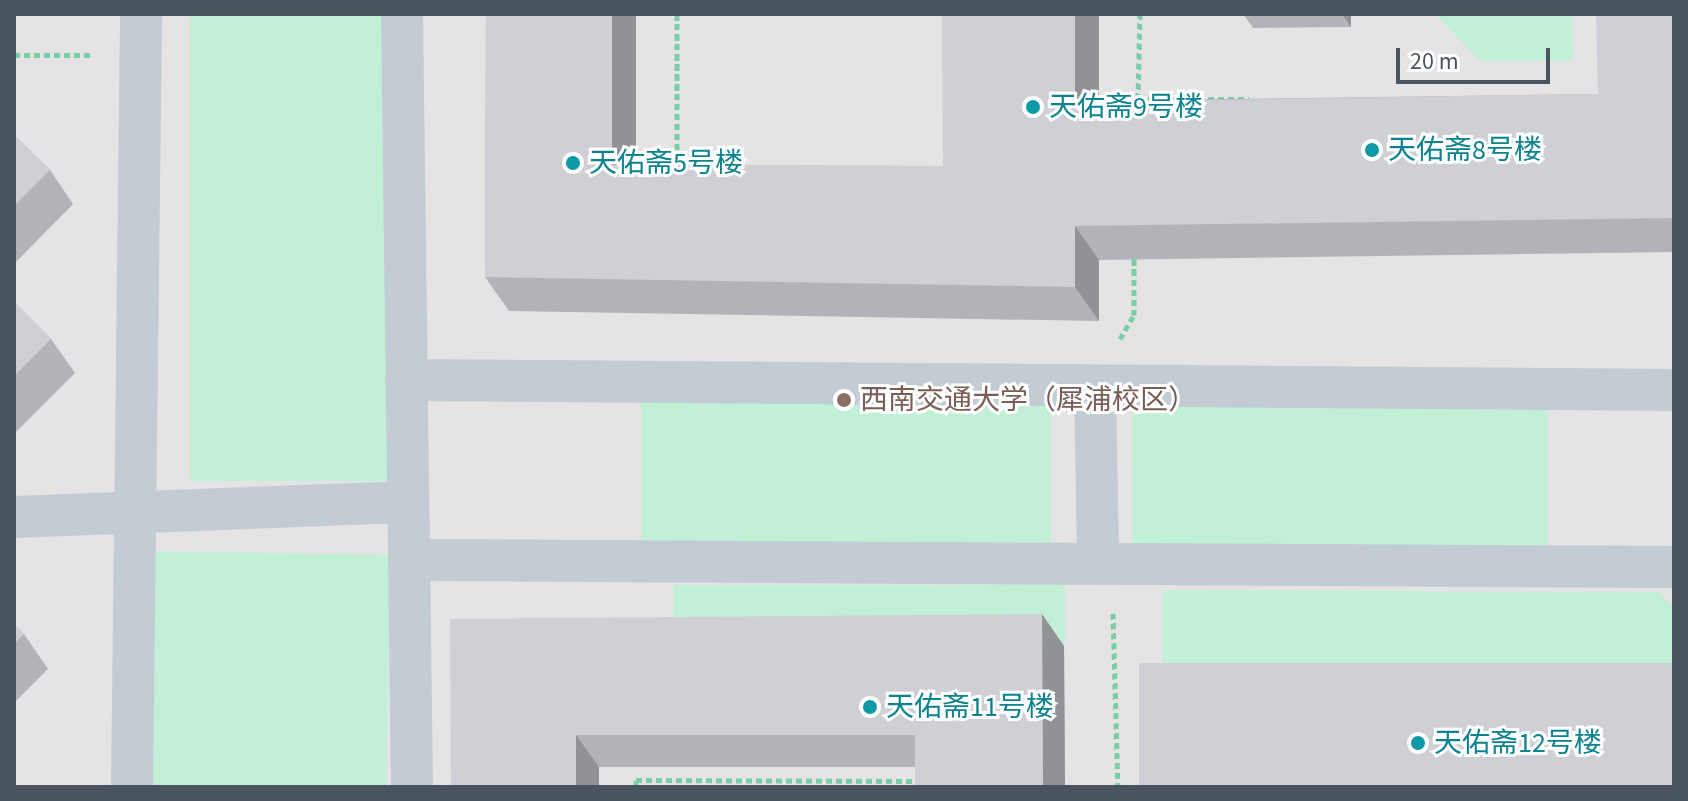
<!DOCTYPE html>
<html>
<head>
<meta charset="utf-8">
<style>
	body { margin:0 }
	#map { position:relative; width:1688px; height:801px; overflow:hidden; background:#f4f2f2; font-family:"Source Sans 3","Noto Sans SC",sans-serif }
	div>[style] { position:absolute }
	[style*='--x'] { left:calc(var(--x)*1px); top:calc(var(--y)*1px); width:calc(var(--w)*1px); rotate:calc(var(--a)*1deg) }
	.education>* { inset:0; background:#e5e3e4; transform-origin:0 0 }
	.green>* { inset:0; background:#c1f0d6; transform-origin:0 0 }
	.path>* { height:5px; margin-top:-2.5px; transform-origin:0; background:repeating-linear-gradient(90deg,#79cea8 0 6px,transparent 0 10px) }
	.street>* { height:42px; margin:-21px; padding:0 21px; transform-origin:21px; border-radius:21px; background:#c3cbd3 }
	.wall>* { inset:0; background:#b1b3b8 }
	.shaded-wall>* { inset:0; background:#909296 }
	.building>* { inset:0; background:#ced0d6; transform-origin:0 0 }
	.dots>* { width:22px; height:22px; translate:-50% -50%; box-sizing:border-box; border:4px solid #fff; border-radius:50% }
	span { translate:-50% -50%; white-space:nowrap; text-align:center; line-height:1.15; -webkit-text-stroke:6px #fff; paint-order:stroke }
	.culture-label { font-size:28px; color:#0d838f }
	.left { translate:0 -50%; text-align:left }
	.education-label { font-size:28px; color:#785e54 }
	.frame { position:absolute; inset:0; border:16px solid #49545f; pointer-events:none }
	.scale { position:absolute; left:1396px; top:48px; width:154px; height:36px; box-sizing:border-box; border:4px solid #49545f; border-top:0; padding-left:10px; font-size:24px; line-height:28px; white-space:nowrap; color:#49545f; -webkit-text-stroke:6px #fff; paint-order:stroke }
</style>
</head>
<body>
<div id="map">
	<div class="education">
		<div style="left:14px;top:14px;width:1660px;height:773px"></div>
	</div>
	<div class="green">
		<div style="left:190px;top:14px;width:201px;height:467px"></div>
		<div style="clip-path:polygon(1435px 14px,1572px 14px,1573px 61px,1480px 61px)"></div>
		<div style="left:641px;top:397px;width:410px;height:147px"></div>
		<div style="left:1132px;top:401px;width:416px;height:144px"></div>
		<div style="left:155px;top:551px;width:235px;height:236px;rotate:1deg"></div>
		<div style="left:673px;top:585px;width:392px;height:61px"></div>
		<div style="clip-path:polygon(1163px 590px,1658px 592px,1674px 608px,1674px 698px,1163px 697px)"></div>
	</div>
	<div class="path">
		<div style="--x:677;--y:14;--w:155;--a:90"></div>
		<div style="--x:14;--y:55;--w:78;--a:0"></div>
		<div style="--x:1138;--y:99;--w:111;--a:0"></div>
		<div style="--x:1138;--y:99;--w:85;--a:-88.7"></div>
		<div style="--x:1120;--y:339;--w:28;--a:-60"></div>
		<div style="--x:1134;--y:315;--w:58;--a:-90"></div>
		<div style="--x:1113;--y:613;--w:174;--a:88.4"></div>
		<div style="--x:636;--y:787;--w:7;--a:-90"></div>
		<div style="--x:636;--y:780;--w:283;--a:0.2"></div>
		<div style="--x:919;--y:781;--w:6;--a:90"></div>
	</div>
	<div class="street">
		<div style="--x:402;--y:14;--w:773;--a:89.26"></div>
		<div style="--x:406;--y:380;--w:1268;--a:0.45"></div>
		<div style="--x:1095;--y:386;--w:177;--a:89"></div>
		<div style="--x:14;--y:517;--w:394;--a:-2.2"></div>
		<div style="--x:409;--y:560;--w:1265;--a:0.32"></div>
		<div style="--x:132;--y:787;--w:773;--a:-89.33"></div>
	</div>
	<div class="wall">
		<div style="clip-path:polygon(486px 14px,636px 14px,636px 165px,943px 166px,1099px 14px,1099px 101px,1598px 94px,1674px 14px,1674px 252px,1099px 260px,1099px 321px,509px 311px,485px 277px)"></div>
		<div style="clip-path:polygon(1243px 14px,1351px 14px,1351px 27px,1253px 28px)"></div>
		<div style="clip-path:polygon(14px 135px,50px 170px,73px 204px,14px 264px)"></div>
		<div style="clip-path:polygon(14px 302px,51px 339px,75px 373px,14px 434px)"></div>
		<div style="clip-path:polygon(450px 619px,1064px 646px,1065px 787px,915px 787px,915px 767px,599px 767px)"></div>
		<div style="clip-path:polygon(14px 625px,24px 634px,48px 669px,14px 703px)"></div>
	</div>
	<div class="shaded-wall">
		<div style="clip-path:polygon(612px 14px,636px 14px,636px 199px,612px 165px)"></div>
		<div style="clip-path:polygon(1075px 14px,1099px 14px,1099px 136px,1075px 102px)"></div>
		<div style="clip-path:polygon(1342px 14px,1351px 14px,1351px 27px)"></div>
		<div style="clip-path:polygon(1075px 226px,1099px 260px,1099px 321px,1075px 287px)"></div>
		<div style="clip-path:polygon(1042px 614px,1064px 646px,1065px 787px,1043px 787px)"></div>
		<div style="clip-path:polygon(576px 735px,599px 767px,599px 787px,576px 787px)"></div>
	</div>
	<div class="building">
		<div style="clip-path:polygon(486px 14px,612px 14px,612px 165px,943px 166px,942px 14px,1075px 14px,1075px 102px,1598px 94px,1596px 14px,1674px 14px,1674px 218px,1075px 226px,1075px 287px,485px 277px)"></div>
		<div style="clip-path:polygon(14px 135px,50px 170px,14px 206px)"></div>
		<div style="clip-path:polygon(14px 302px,51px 339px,14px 376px)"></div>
		<div style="clip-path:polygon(1042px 614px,1043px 787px,915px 787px,915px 735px,576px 735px,576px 787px,451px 787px,450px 619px)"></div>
		<div style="clip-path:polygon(14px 625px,24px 634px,14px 644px)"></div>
		<div style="left:1139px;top:663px;width:535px;height:124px"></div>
	</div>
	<div class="dots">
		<div style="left:1033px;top:107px;background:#0f9aa8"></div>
		<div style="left:1372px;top:150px;background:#0f9aa8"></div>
		<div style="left:573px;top:163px;background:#0f9aa8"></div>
		<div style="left:844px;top:400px;background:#8d6e63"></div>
		<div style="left:870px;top:707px;background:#0f9aa8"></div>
		<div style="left:1418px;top:743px;background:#0f9aa8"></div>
	</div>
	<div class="culture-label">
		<span class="left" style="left:1049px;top:107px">天佑斋9号楼</span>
		<span class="left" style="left:1388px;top:150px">天佑斋8号楼</span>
		<span class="left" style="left:589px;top:163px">天佑斋5号楼</span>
		<span class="left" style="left:886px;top:707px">天佑斋11号楼</span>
		<span class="left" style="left:1434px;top:743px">天佑斋12号楼</span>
	</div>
	<div class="education-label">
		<span class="left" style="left:860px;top:400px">西南交通大学（犀浦校区）</span>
	</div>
	<div class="frame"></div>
	<div class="scale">20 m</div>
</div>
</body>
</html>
